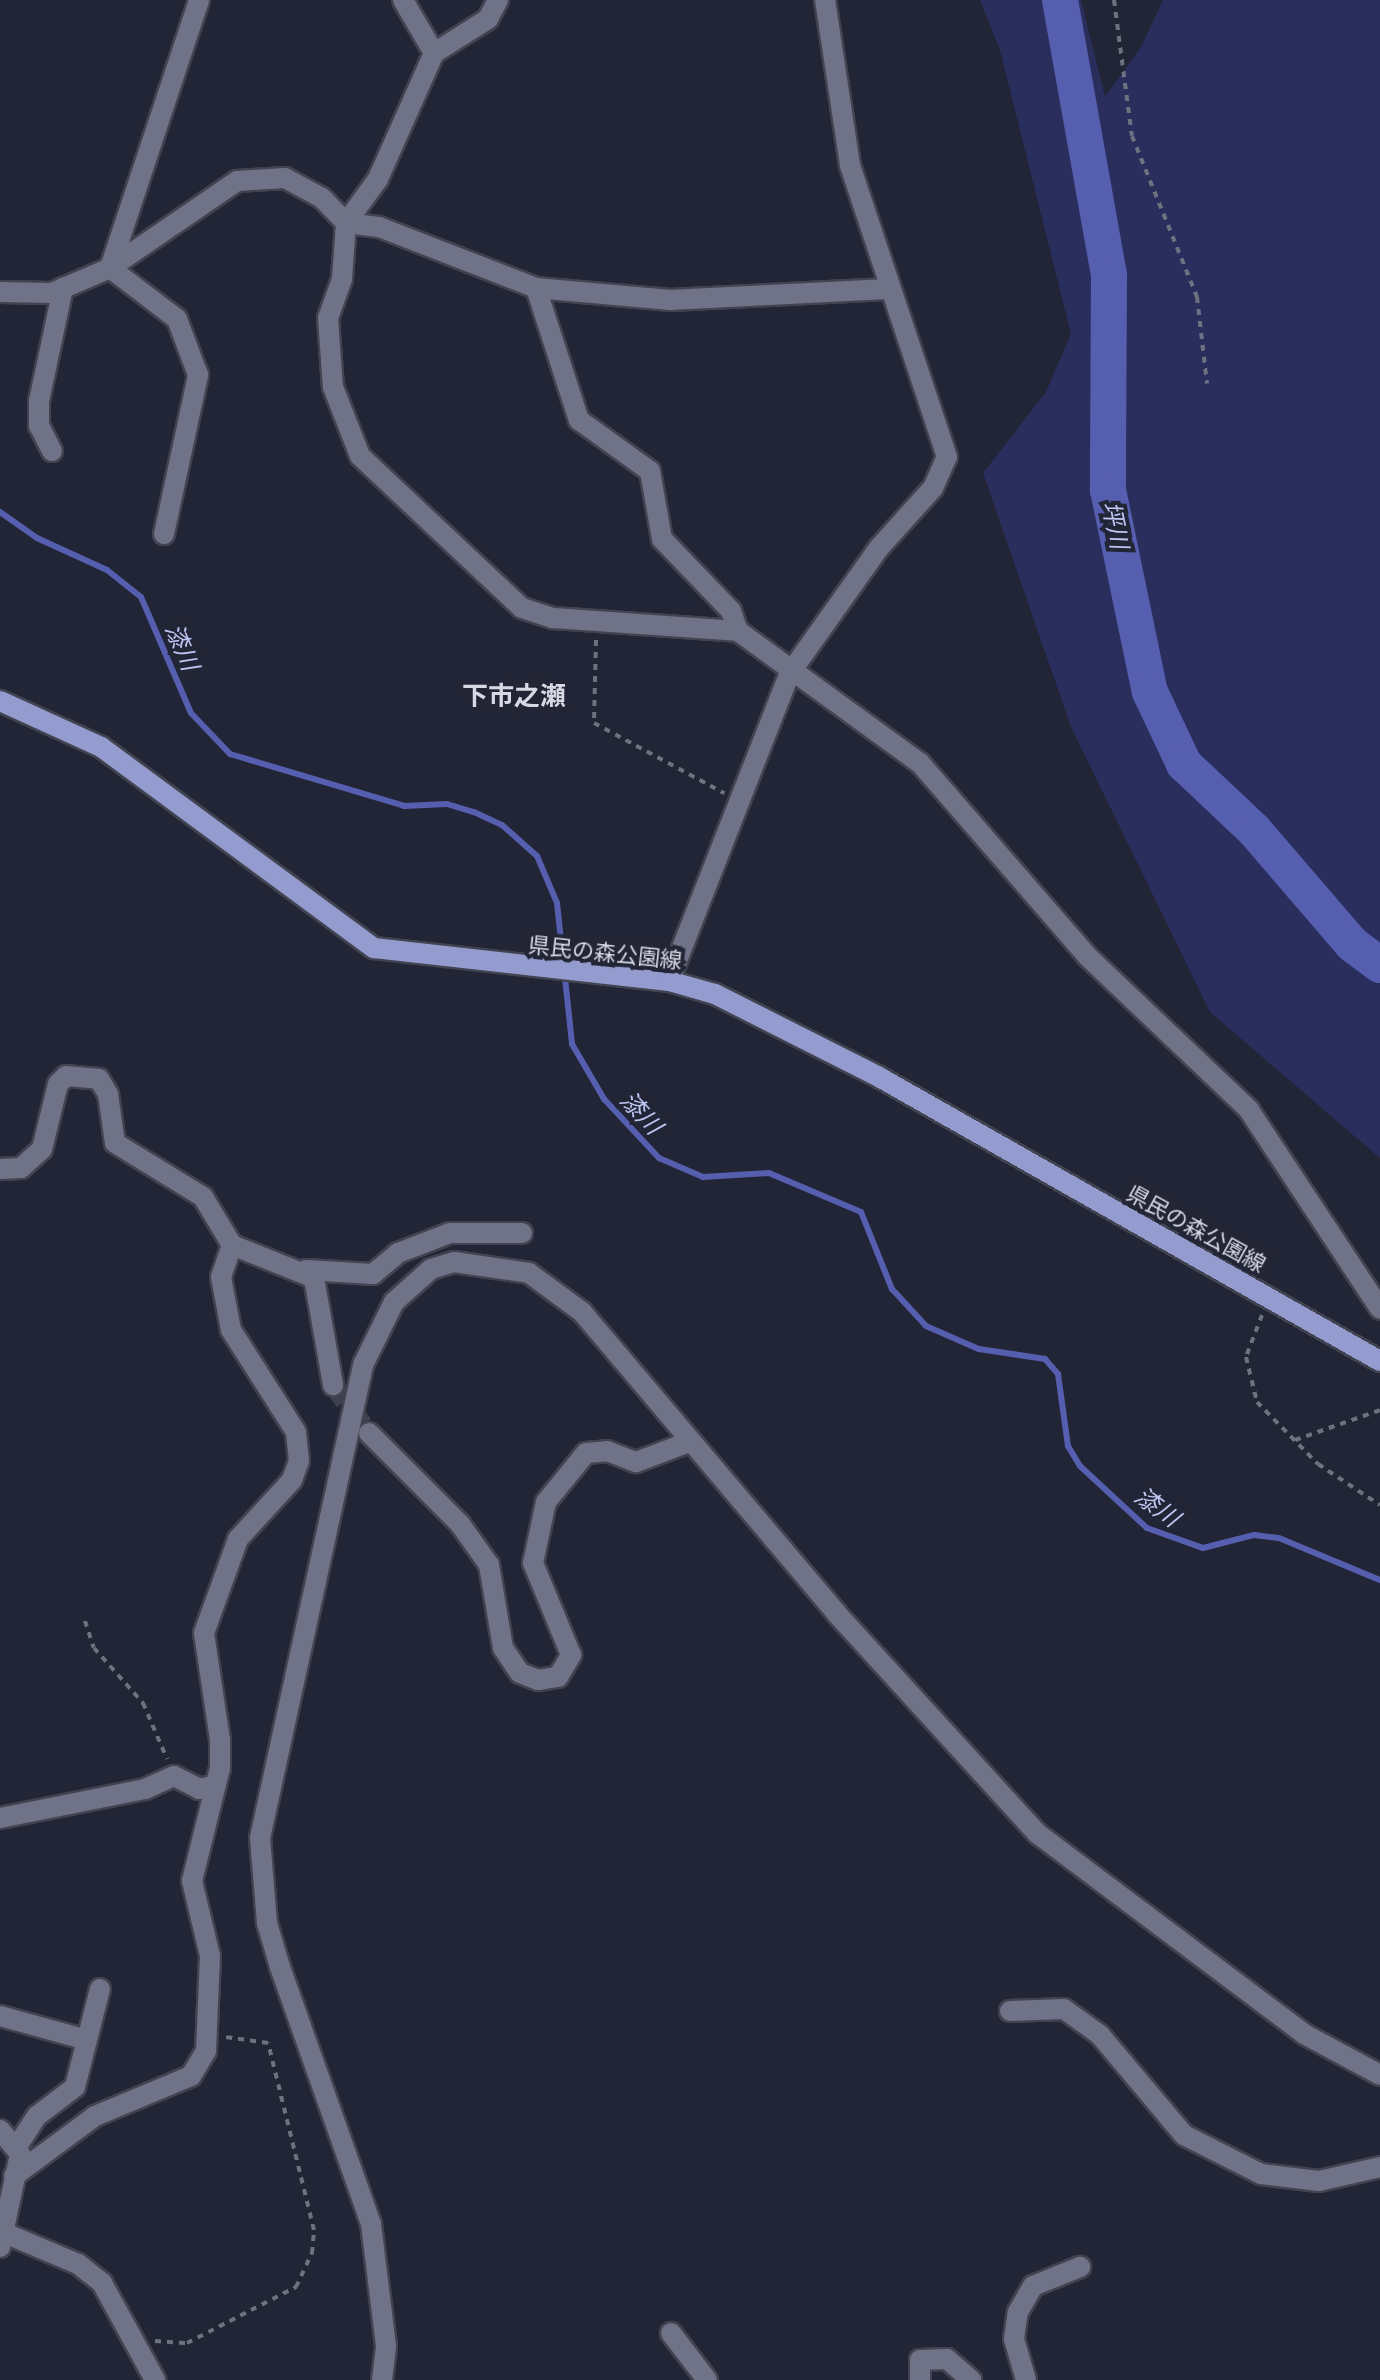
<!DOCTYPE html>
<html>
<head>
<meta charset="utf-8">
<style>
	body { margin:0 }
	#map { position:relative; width:1380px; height:2380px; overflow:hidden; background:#222535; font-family:"Crimson Pro","Noto Sans JP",serif }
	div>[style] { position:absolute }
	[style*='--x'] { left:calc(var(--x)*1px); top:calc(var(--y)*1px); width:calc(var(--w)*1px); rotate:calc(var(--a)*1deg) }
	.green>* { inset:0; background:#2a2e5d }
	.stream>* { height:6px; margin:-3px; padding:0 3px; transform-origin:3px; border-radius:3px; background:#565eb0 }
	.river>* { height:36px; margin:-18px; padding:0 18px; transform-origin:18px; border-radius:18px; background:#565eb0 }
	.minor-tunnel>* { height:20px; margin-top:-10px; transform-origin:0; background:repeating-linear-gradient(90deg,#3d404f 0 20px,transparent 0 30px) }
	.path>* { height:4px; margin-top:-2px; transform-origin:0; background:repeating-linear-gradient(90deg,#6e717f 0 6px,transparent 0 12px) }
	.roads { filter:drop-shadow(2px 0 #414350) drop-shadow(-2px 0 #414350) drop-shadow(0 2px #414350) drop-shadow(0 -2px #414350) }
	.minor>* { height:20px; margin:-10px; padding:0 10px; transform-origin:10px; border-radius:10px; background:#707387 }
	.major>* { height:20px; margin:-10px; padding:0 10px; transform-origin:10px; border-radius:10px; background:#939bcf }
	span { translate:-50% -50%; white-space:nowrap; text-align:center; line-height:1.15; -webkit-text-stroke:8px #222535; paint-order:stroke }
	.street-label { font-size:22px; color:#d6d8e3 }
	.water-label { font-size:24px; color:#bec6f3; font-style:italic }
	.quarter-label { font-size:26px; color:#d6d8e3; font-weight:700 }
</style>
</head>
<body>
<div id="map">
	<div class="green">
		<div style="clip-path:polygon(980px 0,1081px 0,1105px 97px,1141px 47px,1163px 0,1380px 0,1380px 1158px,1210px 1012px,1071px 727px,983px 473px,1046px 392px,1071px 334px,1000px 50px)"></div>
	</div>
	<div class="stream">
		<div style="--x:0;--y:512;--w:45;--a:35.1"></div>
		<div style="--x:37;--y:538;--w:77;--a:24.6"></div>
		<div style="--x:107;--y:570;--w:43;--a:38.5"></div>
		<div style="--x:141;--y:597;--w:126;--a:66.7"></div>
		<div style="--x:191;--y:713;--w:57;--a:46.4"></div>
		<div style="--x:230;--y:754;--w:182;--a:16.6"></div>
		<div style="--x:404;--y:806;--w:43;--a:-2.7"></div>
		<div style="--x:447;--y:804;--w:28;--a:17"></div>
		<div style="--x:474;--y:812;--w:31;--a:25"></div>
		<div style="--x:502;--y:825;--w:47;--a:41.5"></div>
		<div style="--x:537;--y:856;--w:51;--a:66.9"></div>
		<div style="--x:557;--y:903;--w:142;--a:83.9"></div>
		<div style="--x:572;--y:1044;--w:64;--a:59.8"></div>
		<div style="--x:604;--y:1099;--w:81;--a:47"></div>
		<div style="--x:659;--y:1158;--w:48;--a:23.4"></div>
		<div style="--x:703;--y:1177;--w:66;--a:-3.5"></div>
		<div style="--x:769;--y:1173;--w:100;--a:23"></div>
		<div style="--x:861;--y:1212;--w:83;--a:68.1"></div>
		<div style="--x:892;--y:1289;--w:50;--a:47.4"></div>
		<div style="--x:926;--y:1326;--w:58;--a:23.5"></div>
		<div style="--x:979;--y:1349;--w:67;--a:8.6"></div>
		<div style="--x:1045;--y:1359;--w:20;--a:49"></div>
		<div style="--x:1058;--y:1374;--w:73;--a:82.1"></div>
		<div style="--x:1068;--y:1446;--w:23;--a:59"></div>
		<div style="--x:1080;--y:1466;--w:91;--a:42.8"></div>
		<div style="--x:1147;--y:1528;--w:59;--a:19.7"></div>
		<div style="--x:1203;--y:1548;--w:53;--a:-14.3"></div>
		<div style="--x:1254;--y:1535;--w:25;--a:7"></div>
		<div style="--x:1279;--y:1538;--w:109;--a:22.6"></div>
	</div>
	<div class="river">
		<div style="--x:1060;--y:0;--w:278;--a:79.9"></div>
		<div style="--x:1109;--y:274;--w:216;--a:90.3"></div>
		<div style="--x:1108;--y:490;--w:206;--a:78.3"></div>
		<div style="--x:1150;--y:692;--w:80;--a:64.7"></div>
		<div style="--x:1184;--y:764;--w:96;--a:43.3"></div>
		<div style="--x:1254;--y:830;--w:150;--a:49.3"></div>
		<div style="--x:1352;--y:944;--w:35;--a:37"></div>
	</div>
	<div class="minor-tunnel">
		<div style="--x:333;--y:1385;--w:60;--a:53.1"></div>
	</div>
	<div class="path">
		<div style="--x:1114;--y:0;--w:137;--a:82.5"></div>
		<div style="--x:1132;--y:136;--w:174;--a:68"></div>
		<div style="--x:1197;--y:297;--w:87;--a:83.4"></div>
		<div style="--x:596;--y:640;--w:83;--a:91.4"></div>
		<div style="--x:594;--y:723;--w:148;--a:28.3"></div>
		<div style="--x:1262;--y:1315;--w:45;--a:110.9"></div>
		<div style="--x:1246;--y:1357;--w:46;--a:76.3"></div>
		<div style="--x:1257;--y:1402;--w:87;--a:45.5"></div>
		<div style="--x:1318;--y:1464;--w:74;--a:33.5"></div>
		<div style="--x:1295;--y:1440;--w:90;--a:-19.4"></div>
		<div style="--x:85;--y:1621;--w:28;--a:72"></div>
		<div style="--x:94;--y:1648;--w:74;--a:48.3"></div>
		<div style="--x:143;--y:1703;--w:61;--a:66.8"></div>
		<div style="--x:155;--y:2341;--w:32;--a:4"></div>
		<div style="--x:187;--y:2343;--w:123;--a:-27.2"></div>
		<div style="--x:296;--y:2287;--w:38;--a:-65"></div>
		<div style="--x:312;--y:2253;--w:23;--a:-85"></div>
		<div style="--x:314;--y:2230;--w:193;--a:-103.8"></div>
		<div style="--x:268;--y:2043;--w:43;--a:-172.1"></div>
	</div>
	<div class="roads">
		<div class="minor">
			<div style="--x:403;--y:0;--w:61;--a:59.7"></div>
			<div style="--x:498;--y:0;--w:21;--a:118"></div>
			<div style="--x:488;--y:19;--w:64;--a:147.8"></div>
			<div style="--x:434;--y:53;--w:138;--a:114"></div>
			<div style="--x:378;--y:179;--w:54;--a:126"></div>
			<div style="--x:346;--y:223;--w:33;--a:7"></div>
			<div style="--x:379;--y:227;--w:168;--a:21.2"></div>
			<div style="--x:536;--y:288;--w:135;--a:5.1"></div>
			<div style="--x:670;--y:300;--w:218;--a:-2.9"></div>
			<div style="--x:536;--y:288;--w:139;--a:72"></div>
			<div style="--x:579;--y:420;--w:87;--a:35.7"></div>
			<div style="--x:650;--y:471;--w:69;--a:80"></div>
			<div style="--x:662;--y:539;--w:100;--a:46.2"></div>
			<div style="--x:731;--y:611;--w:21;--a:71"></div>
			<div style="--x:0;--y:292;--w:52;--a:1.1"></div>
			<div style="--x:52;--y:293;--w:63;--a:-23.3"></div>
			<div style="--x:110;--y:268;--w:154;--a:-34.4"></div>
			<div style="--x:237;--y:181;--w:48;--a:-3.6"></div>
			<div style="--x:285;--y:178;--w:42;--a:28.4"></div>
			<div style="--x:322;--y:198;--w:35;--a:46"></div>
			<div style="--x:346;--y:223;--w:56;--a:94.1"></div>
			<div style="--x:342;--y:279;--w:41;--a:109.7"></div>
			<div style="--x:328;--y:318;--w:69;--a:85.9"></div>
			<div style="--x:333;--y:387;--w:74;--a:68.6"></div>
			<div style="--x:360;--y:456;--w:222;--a:43.2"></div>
			<div style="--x:522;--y:608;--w:33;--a:18"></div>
			<div style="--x:553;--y:618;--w:185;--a:4"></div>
			<div style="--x:738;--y:631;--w:225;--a:36"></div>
			<div style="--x:920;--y:763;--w:255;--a:49.1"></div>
			<div style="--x:1087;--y:956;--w:224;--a:43.5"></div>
			<div style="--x:1249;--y:1110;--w:238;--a:56.6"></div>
			<div style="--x:52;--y:451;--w:28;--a:-117"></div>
			<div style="--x:39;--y:426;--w:25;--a:-90"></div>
			<div style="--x:39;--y:401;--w:116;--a:-78"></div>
			<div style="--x:164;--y:534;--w:163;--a:-77.9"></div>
			<div style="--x:198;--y:375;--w:60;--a:-110.6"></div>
			<div style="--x:177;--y:319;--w:84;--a:-142.7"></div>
			<div style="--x:110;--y:268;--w:282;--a:-71.6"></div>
			<div style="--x:669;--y:981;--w:331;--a:-68.6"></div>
			<div style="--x:790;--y:673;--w:152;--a:-54.6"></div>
			<div style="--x:878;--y:549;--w:82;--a:-48"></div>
			<div style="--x:933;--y:488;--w:34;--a:-66"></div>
			<div style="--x:947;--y:457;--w:308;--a:-108.4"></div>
			<div style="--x:850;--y:165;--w:167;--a:-98.6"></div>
			<div style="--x:0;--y:1169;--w:21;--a:-3"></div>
			<div style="--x:21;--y:1168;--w:28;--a:-42"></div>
			<div style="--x:42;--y:1149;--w:67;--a:-76.2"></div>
			<div style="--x:58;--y:1084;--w:11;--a:-45"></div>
			<div style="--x:66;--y:1076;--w:33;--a:5"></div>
			<div style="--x:99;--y:1079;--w:17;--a:59"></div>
			<div style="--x:108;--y:1094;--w:49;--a:81.9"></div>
			<div style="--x:115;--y:1143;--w:103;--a:31.5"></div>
			<div style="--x:203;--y:1197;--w:56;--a:58.9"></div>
			<div style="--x:232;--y:1245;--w:88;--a:21.9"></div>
			<div style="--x:314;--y:1278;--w:109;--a:79.9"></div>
			<div style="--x:306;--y:1270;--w:67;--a:3.4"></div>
			<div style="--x:373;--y:1274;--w:33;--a:-40"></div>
			<div style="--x:398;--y:1253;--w:56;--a:-21"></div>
			<div style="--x:450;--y:1233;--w:72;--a:0"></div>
			<div style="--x:369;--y:1433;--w:129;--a:45"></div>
			<div style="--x:460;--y:1524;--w:50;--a:54.7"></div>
			<div style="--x:489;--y:1565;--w:84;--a:80.4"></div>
			<div style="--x:503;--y:1648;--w:30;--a:56"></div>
			<div style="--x:520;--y:1673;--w:19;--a:21"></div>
			<div style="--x:538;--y:1680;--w:20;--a:-9"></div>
			<div style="--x:558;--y:1677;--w:26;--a:-59"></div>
			<div style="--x:571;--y:1655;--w:100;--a:-112.4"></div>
			<div style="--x:533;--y:1563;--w:62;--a:-78"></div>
			<div style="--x:546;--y:1502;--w:63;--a:-50.8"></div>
			<div style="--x:586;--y:1453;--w:21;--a:-5"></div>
			<div style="--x:607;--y:1451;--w:31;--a:21"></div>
			<div style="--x:636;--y:1462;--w:57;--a:-20.7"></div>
			<div style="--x:0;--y:1818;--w:148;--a:-11.3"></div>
			<div style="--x:145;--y:1789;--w:32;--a:-24"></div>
			<div style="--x:174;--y:1776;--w:28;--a:27"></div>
			<div style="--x:199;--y:1789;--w:17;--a:-13"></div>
			<div style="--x:1010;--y:2011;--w:54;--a:-2.1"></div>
			<div style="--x:1064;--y:2009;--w:44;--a:35.8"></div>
			<div style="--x:1100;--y:2035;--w:131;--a:50"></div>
			<div style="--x:1184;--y:2135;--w:86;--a:26.9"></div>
			<div style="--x:1261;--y:2174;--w:58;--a:6.9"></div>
			<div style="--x:1319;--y:2181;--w:63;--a:-12.9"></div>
			<div style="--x:0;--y:2016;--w:90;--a:15.4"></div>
			<div style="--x:0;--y:2130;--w:31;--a:50"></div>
			<div style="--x:20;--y:2154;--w:95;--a:102.1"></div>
			<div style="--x:16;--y:2148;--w:38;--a:-57"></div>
			<div style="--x:37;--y:2116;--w:48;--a:-37.3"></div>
			<div style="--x:75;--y:2087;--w:101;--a:-75.7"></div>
			<div style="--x:14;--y:2176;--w:101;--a:-36.5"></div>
			<div style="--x:95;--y:2116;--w:104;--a:-22.6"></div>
			<div style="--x:191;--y:2076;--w:29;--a:-59"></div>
			<div style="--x:206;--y:2051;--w:95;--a:-87.6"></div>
			<div style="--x:210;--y:1956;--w:77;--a:-103.5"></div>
			<div style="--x:192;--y:1881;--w:116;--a:-76.1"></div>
			<div style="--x:220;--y:1768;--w:28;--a:-90"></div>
			<div style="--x:220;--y:1740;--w:108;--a:-98.5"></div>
			<div style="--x:204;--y:1633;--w:100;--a:-70.1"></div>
			<div style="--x:238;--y:1539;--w:80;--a:-47.5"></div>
			<div style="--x:292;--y:1480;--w:20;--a:-70"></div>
			<div style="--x:299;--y:1461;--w:29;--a:-96"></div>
			<div style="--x:296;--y:1432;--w:121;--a:-122.5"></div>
			<div style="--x:231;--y:1330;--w:54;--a:-100.7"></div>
			<div style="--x:221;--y:1277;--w:34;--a:-71"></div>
			<div style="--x:7;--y:2234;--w:77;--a:22.9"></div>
			<div style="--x:78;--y:2264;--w:31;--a:38"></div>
			<div style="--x:102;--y:2283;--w:111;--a:61.3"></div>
			<div style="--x:671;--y:2333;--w:59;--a:52.5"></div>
			<div style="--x:382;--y:2380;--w:34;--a:-83"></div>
			<div style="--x:386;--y:2346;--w:123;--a:-97"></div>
			<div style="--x:371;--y:2224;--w:273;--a:-109.5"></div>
			<div style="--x:280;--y:1967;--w:46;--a:-106.5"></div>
			<div style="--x:267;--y:1923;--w:85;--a:-94.7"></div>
			<div style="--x:260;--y:1838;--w:486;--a:-77.7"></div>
			<div style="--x:364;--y:1363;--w:68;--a:-63.8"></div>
			<div style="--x:394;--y:1302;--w:50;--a:-41.7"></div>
			<div style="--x:431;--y:1269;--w:24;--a:-17"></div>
			<div style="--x:454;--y:1262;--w:76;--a:8.3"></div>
			<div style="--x:529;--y:1273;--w:66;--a:36.3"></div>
			<div style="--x:582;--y:1312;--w:394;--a:49.8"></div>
			<div style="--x:836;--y:1613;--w:299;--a:47.6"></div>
			<div style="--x:1038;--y:1834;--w:333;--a:36.9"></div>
			<div style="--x:1304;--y:2034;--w:86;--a:28.3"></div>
			<div style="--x:920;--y:2380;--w:20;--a:-90"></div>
			<div style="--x:920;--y:2360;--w:27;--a:-2"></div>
			<div style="--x:947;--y:2359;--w:32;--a:41"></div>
			<div style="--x:1026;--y:2380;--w:43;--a:-106.3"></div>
			<div style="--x:1014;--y:2339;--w:27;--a:-82"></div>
			<div style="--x:1018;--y:2312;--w:30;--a:-60"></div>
			<div style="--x:1033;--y:2286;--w:51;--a:-22"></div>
		</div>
		<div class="major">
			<div style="--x:0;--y:701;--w:111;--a:24.5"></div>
			<div style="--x:101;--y:747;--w:339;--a:36.4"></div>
			<div style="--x:374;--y:948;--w:297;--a:6.4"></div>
			<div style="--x:669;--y:981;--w:48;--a:15.8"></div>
			<div style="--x:715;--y:994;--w:184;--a:26.8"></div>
			<div style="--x:879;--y:1077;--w:576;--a:29.55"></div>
		</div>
	</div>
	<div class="street-label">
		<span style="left:605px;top:953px;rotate:6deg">県民の森公園線</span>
		<span style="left:1196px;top:1229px;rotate:29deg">県民の森公園線</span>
	</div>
	<div class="water-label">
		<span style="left:1115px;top:525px;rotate:78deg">坪川</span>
		<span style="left:182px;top:647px;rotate:67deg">漆川</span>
		<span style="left:641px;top:1113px;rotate:47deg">漆川</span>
		<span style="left:1157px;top:1507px;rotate:36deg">漆川</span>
	</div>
	<div class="quarter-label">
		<span style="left:514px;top:697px">下市之瀬</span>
	</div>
</div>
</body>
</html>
